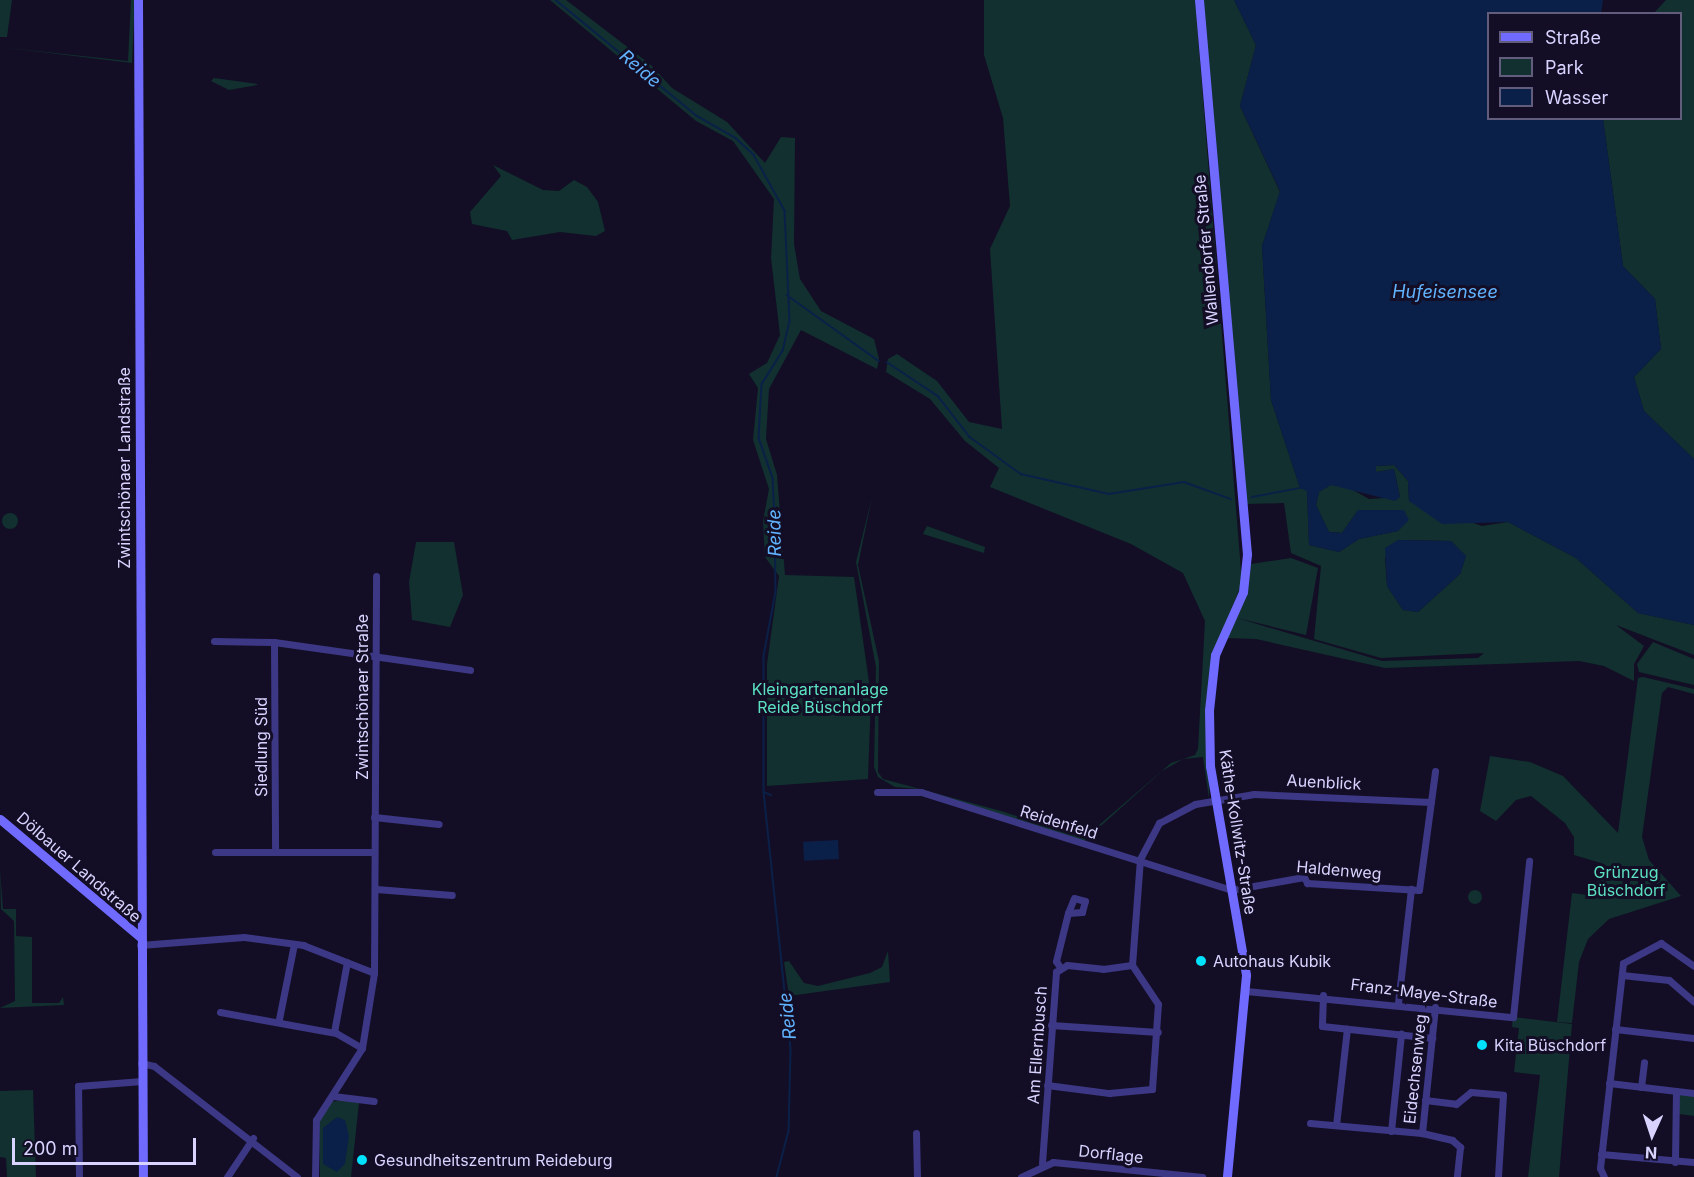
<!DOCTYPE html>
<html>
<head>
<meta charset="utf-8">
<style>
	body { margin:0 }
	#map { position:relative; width:1694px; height:1177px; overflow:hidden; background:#130e25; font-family:Inter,sans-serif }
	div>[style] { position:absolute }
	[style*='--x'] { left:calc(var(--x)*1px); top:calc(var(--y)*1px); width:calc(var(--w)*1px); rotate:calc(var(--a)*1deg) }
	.green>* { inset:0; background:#11302f }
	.round { border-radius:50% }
	.water>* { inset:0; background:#0b2048; transform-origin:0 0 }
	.stream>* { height:1.5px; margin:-0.75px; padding:0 0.75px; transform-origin:0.75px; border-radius:0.75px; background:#0b2048 }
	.street>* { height:7px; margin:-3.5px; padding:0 3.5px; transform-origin:3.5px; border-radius:3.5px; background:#3c3885 }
	.secondary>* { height:9px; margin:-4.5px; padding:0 4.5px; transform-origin:4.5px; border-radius:4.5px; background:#706aff }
	.dots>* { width:16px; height:16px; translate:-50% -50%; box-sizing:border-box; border:3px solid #130e25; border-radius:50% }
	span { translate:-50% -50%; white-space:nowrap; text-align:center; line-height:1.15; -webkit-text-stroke:6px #130e25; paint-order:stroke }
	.street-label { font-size:16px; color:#d8d3ff }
	.park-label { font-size:16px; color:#5ce2c2 }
	.poi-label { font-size:16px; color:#d8d3ff }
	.left { translate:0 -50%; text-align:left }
	.water-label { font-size:18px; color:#61b3ff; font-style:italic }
	.legend { position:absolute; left:1487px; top:12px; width:195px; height:108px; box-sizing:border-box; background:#130e25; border:2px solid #625d7c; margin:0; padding:8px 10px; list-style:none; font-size:18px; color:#d8d3ff }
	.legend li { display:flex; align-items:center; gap:12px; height:30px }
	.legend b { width:30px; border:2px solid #625d7c }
	.north { position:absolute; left:1622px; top:1105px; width:60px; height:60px; -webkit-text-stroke:4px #130e25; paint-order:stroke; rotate:183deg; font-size:16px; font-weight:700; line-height:24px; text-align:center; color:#d8d3ff }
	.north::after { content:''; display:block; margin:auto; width:21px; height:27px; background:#d8d3ff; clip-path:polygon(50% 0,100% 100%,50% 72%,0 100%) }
	.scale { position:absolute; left:12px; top:1138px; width:184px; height:27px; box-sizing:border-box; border:3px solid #d8d3ff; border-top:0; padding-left:8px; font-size:18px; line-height:21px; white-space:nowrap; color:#d8d3ff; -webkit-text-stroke:4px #130e25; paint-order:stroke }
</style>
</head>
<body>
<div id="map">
	<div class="green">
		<div style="clip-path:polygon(0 0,12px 0,7px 37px,0 37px)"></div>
		<div style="clip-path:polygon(131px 0,135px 0,132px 63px,0 47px,128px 61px)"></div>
		<div style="clip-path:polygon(550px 0,566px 0,651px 65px,672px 88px,727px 122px,765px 163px,781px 137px,795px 138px,794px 244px,800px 279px,821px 311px,874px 339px,879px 359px,877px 369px,801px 330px,769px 389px,766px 439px,777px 475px,785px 575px,854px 577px,871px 696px,868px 779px,767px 786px,767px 664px,779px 576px,765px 557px,763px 521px,769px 489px,753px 440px,758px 388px,749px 374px,767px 363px,780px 335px,771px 258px,774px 199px,733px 141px,696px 121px)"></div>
		<div style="clip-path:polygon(984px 0,1195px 0,1242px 583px,1211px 659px,1209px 799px,1203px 757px,1183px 759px,1162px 771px,1083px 842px,919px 789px,895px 787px,878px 777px,874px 767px,876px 667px,856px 562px,872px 497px,858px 565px,879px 661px,878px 772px,883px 779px,1001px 811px,1084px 838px,1171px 763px,1195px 755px,1198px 749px,1205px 621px,1183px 573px,1131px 544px,990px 487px,999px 468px,965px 441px,930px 399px,886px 372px,888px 359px,897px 354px,937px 381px,969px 422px,1002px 429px,990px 249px,1010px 206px,1003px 118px,984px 55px)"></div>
		<div style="clip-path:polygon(evenodd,1203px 0,1234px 0,1256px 45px,1240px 106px,1280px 192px,1262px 246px,1271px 400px,1300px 488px,1307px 490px,1309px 545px,1339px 552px,1359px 539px,1398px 531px,1402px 526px,1390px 511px,1358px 510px,1342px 533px,1329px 532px,1316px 505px,1319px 492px,1330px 485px,1346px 486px,1369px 499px,1400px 497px,1394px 469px,1376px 472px,1376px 466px,1394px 465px,1408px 481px,1409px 501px,1482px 526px,1508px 522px,1576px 558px,1638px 613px,1694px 625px,1694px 655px,1616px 625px,1644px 646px,1634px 664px,1634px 681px,1604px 666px,1579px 661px,1385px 668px,1256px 639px,1225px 638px,1251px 564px,1291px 558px,1318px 568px,1306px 635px,1237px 618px,1382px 661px,1478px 658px,1484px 653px,1381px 658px,1314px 639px,1321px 566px,1291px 553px,1284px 503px,1247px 504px,1203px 0,1398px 540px,1451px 541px,1466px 556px,1460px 574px,1418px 612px,1403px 610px,1387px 586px,1385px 558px,1398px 540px)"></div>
		<div style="clip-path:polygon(1666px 0,1694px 0,1694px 459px,1644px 411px,1634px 377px,1661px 349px,1655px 299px,1623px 266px,1603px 119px,1680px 118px,1680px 14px,1654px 13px)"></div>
		<div style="clip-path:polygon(214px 78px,257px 84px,257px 85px,229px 90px,211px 81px)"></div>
		<div style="clip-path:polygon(493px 165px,543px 190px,559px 191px,574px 180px,587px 187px,598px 202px,605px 231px,596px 236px,560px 232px,512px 240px,507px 231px,472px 224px,470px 212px,501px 176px)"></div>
		<div class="round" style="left:2px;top:513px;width:16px;height:16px"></div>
		<div style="clip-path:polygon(927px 526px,985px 547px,984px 553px,923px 534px)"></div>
		<div style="clip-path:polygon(416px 542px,454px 542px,463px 595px,450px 627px,412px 620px,409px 582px)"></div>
		<div style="clip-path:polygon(1653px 642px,1694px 659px,1694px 685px,1639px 672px,1637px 664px)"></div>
		<div style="clip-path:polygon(1643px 677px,1694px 689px,1694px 694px,1668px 687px,1662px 693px,1642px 837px,1649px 860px,1681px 896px,1609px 919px,1588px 939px,1579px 962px,1572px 1023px,1557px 1022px,1572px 893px,1595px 896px,1601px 863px,1574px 855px,1574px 837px,1565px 823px,1531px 796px,1516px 800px,1496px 821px,1480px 811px,1490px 756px,1530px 762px,1563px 776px,1618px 833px,1638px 678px)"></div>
		<div style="clip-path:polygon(0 869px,3px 909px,16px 909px,16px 936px,32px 937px,32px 1003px,59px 1003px,63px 997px,64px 1005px,0 1008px,15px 1001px,14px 921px,1px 909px)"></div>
		<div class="round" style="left:1468px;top:890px;width:14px;height:14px"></div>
		<div style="clip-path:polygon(888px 951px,890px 982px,789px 996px,784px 962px,789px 961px,804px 983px,818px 986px,870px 973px,882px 967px)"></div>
		<div style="clip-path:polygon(1513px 1017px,1572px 1024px,1559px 1177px,1528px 1177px,1540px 1075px,1514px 1072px,1519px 1028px,1512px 1027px)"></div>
		<div style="clip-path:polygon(33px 1090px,36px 1177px,7px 1177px,6px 1158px,0 1157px,0 1091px)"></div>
		<div style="clip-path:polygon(1679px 1095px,1694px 1096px,1694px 1116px,1679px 1114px)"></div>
		<div style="clip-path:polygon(343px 1100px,359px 1103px,351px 1177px,320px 1177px,319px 1119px,330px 1102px)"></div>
	</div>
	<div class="water">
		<div style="clip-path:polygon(1234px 0,1603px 0,1601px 13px,1488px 14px,1488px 118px,1603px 119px,1623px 266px,1655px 299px,1661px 349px,1634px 377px,1644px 411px,1694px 459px,1694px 625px,1638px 613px,1576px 558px,1508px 522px,1442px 524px,1409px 501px,1408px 481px,1394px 465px,1376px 466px,1376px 472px,1394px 469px,1400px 497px,1395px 501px,1331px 485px,1319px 492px,1316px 505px,1329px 532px,1342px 533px,1358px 510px,1404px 510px,1409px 520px,1398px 531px,1359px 539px,1339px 552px,1309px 545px,1307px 491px,1300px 488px,1271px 400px,1262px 246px,1280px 191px,1240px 106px,1256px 45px)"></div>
		<div style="clip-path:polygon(1398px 540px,1451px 541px,1466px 556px,1460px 574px,1418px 612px,1403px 610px,1387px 586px,1385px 548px)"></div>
		<div style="left:838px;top:840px;width:19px;height:35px;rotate:87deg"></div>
		<div style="clip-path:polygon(337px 1117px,345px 1120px,349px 1136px,345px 1164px,337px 1172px,323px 1164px,323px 1128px)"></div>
	</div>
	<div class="stream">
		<div style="--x:556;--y:0;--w:183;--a:39.4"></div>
		<div style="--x:697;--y:116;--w:45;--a:29.4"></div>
		<div style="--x:736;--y:138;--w:25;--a:43"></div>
		<div style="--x:754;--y:155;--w:64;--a:61"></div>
		<div style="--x:785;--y:211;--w:110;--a:87.4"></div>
		<div style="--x:790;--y:321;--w:31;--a:103"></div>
		<div style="--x:783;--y:351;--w:39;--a:122"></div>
		<div style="--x:762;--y:384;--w:54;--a:93.2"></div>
		<div style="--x:759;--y:438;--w:42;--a:70.7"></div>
		<div style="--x:773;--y:478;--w:36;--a:87"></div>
		<div style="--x:775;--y:514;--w:78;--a:89.3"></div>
		<div style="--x:776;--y:592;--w:65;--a:100.6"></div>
		<div style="--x:764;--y:656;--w:136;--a:90"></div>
		<div style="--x:764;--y:792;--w:259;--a:84"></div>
		<div style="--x:791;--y:1050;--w:81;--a:91.4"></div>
		<div style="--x:789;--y:1131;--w:48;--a:104.6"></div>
		<div style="--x:787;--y:295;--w:113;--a:35.7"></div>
		<div style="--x:887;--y:362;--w:61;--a:33.7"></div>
		<div style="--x:938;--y:396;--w:52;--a:52"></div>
		<div style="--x:970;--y:437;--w:63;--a:36"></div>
		<div style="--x:1021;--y:474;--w:90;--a:12.8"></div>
		<div style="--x:1109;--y:494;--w:76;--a:-9.1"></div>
		<div style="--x:1184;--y:482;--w:50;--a:19.9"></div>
		<div style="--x:1252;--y:497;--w:49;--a:-10.6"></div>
		<div style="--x:764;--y:792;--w:8;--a:23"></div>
	</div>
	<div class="street">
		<div style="--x:214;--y:641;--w:60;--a:1"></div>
		<div style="--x:274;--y:642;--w:198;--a:8.1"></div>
		<div style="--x:274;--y:642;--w:210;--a:89.7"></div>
		<div style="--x:877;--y:792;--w:44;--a:0"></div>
		<div style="--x:921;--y:792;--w:325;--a:17.5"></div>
		<div style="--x:1231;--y:890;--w:74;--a:-10.1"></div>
		<div style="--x:1304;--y:877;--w:7;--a:63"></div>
		<div style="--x:1307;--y:883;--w:112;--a:3.6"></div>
		<div style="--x:1419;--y:890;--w:120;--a:-82.3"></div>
		<div style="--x:374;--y:817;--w:65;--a:6.1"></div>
		<div style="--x:215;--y:852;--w:159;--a:0"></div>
		<div style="--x:376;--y:889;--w:76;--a:4.5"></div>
		<div style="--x:140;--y:945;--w:104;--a:-4.4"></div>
		<div style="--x:244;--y:937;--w:60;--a:7.7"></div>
		<div style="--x:303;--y:945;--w:76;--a:21.5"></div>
		<div style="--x:1060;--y:967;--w:7;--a:-124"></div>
		<div style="--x:1056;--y:961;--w:49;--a:-76"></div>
		<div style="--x:1068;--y:913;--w:14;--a:-4"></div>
		<div style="--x:1082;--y:912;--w:11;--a:-75"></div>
		<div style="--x:1085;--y:901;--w:11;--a:-165"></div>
		<div style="--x:1074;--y:898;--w:16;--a:112"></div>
		<div style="--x:1622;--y:975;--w:47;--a:6.1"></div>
		<div style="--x:1669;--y:980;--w:33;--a:41"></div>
		<div style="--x:1246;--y:991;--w:268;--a:5.6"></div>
		<div style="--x:1513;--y:1017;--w:157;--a:-84.1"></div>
		<div style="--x:1323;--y:995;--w:31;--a:92"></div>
		<div style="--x:1322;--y:1026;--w:111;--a:6.2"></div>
		<div style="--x:1398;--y:1003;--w:115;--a:-83.5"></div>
		<div style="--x:1435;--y:1007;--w:127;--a:95.9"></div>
		<div style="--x:1422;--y:1133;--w:31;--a:13"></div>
		<div style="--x:1452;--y:1140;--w:11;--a:41"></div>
		<div style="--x:1460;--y:1147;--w:30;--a:96"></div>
		<div style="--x:220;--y:1012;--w:118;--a:10.3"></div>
		<div style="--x:336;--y:1033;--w:30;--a:30"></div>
		<div style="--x:279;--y:1019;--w:76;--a:-78.7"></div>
		<div style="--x:1051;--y:1025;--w:107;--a:3.7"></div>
		<div style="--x:1615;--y:1029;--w:80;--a:6.5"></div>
		<div style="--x:334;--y:1032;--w:71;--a:-79.5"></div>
		<div style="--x:141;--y:1063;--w:13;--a:13"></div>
		<div style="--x:154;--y:1066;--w:181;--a:37.8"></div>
		<div style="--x:1609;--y:1083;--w:86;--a:6.7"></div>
		<div style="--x:1047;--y:1085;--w:63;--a:7.4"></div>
		<div style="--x:1109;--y:1093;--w:43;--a:-5.3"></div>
		<div style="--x:1152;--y:1089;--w:85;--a:-86"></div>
		<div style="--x:1158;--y:1004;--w:47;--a:-123.7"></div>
		<div style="--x:1641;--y:1087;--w:25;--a:-83"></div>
		<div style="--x:333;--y:1096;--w:41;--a:7"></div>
		<div style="--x:1425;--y:1100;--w:31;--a:7"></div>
		<div style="--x:1456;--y:1104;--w:19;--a:-39"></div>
		<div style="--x:1471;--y:1092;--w:32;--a:5"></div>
		<div style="--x:1503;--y:1095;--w:82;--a:93.5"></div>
		<div style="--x:1310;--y:1123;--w:112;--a:5.1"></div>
		<div style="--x:1336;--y:1125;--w:97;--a:-83.5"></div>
		<div style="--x:1391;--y:1131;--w:98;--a:-84.1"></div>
		<div style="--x:916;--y:1133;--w:44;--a:88.7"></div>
		<div style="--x:1601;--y:1154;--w:93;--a:4.9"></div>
		<div style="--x:1675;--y:1162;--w:71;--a:-89.2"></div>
		<div style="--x:1042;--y:1163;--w:192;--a:-85.8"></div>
		<div style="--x:1056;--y:972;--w:13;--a:-32"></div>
		<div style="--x:1067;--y:965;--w:36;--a:6"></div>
		<div style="--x:1103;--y:969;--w:29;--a:-8"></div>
		<div style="--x:1132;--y:965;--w:106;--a:-85.7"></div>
		<div style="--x:1140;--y:859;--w:41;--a:-62.2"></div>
		<div style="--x:1159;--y:823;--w:41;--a:-27.8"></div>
		<div style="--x:1195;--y:804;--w:60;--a:-9.6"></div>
		<div style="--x:1254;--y:794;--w:177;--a:2.6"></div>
		<div style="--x:79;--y:1177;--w:91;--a:-90.6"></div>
		<div style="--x:78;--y:1086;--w:64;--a:-4.5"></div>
		<div style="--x:227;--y:1177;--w:47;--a:-56.3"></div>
		<div style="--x:315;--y:1177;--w:57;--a:-89"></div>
		<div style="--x:316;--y:1120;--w:85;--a:-57.4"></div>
		<div style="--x:362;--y:1048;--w:76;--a:-80.9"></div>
		<div style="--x:374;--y:973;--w:397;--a:-89.7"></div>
		<div style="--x:1021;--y:1177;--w:35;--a:-25"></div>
		<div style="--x:1053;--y:1162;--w:150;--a:5.7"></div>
		<div style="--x:1604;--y:1177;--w:10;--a:-114"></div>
		<div style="--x:1600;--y:1168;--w:206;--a:-83.6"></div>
		<div style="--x:1623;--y:963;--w:43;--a:-27.8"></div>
		<div style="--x:1661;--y:943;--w:40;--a:34.9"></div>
	</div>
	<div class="secondary">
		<div style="--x:138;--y:0;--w:1177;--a:89.76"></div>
		<div style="--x:1199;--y:0;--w:556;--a:85.05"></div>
		<div style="--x:1247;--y:554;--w:38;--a:96"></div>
		<div style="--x:1243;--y:592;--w:69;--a:114"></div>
		<div style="--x:1215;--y:655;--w:55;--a:96.2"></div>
		<div style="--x:1209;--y:710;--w:56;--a:89"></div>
		<div style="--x:1210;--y:766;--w:212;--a:80.2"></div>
		<div style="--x:1246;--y:975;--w:203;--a:95.4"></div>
		<div style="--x:0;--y:819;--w:183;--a:40.1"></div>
	</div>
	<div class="dots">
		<div style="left:1201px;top:961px;background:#00e1fe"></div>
		<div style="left:1482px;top:1045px;background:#00e1fe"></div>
		<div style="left:362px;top:1160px;background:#00e1fe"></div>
	</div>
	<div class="street-label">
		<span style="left:1206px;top:250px;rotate:-95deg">Wallendorfer Straße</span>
		<span style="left:124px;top:468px;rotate:-90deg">Zwintschönaer Landstraße</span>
		<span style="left:362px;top:697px;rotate:-90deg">Zwintschönaer Straße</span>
		<span style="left:261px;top:747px;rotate:-90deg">Siedlung Süd</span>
		<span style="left:1324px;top:782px;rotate:3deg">Auenblick</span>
		<span style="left:1059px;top:822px;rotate:17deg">Reidenfeld</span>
		<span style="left:1238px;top:832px;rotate:81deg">Käthe-Kollwitz-Straße</span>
		<span style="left:79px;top:867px;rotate:41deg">Dölbauer Landstraße</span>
		<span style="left:1339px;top:870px;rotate:5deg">Haldenweg</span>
		<span style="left:1424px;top:993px;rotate:7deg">Franz-Maye-Straße</span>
		<span style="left:1037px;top:1045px;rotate:-86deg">Am Ellernbusch</span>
		<span style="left:1415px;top:1069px;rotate:-84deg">Eidechsenweg</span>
		<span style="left:1111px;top:1154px;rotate:6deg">Dorflage</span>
	</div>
	<div class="park-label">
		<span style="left:820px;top:698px">Kleingartenanlage<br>Reide Büschdorf</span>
		<span style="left:1626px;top:881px">Grünzug<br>Büschdorf</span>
	</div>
	<div class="poi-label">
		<span class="left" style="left:1213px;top:961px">Autohaus Kubik</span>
		<span class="left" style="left:1494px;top:1045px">Kita Büschdorf</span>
		<span class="left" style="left:374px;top:1160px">Gesundheitszentrum Reideburg</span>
	</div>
	<div class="water-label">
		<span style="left:640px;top:69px;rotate:40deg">Reide</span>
		<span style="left:1445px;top:292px">Hufeisensee</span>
		<span style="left:775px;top:533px;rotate:-91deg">Reide</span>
		<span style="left:788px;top:1016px;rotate:-96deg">Reide</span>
	</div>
	<ul class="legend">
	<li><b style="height:8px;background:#706aff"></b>Straße</li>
	<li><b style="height:16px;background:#11302f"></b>Park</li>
	<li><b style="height:16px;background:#0b2048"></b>Wasser</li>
	</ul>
	<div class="north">N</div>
	<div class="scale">200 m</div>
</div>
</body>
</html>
